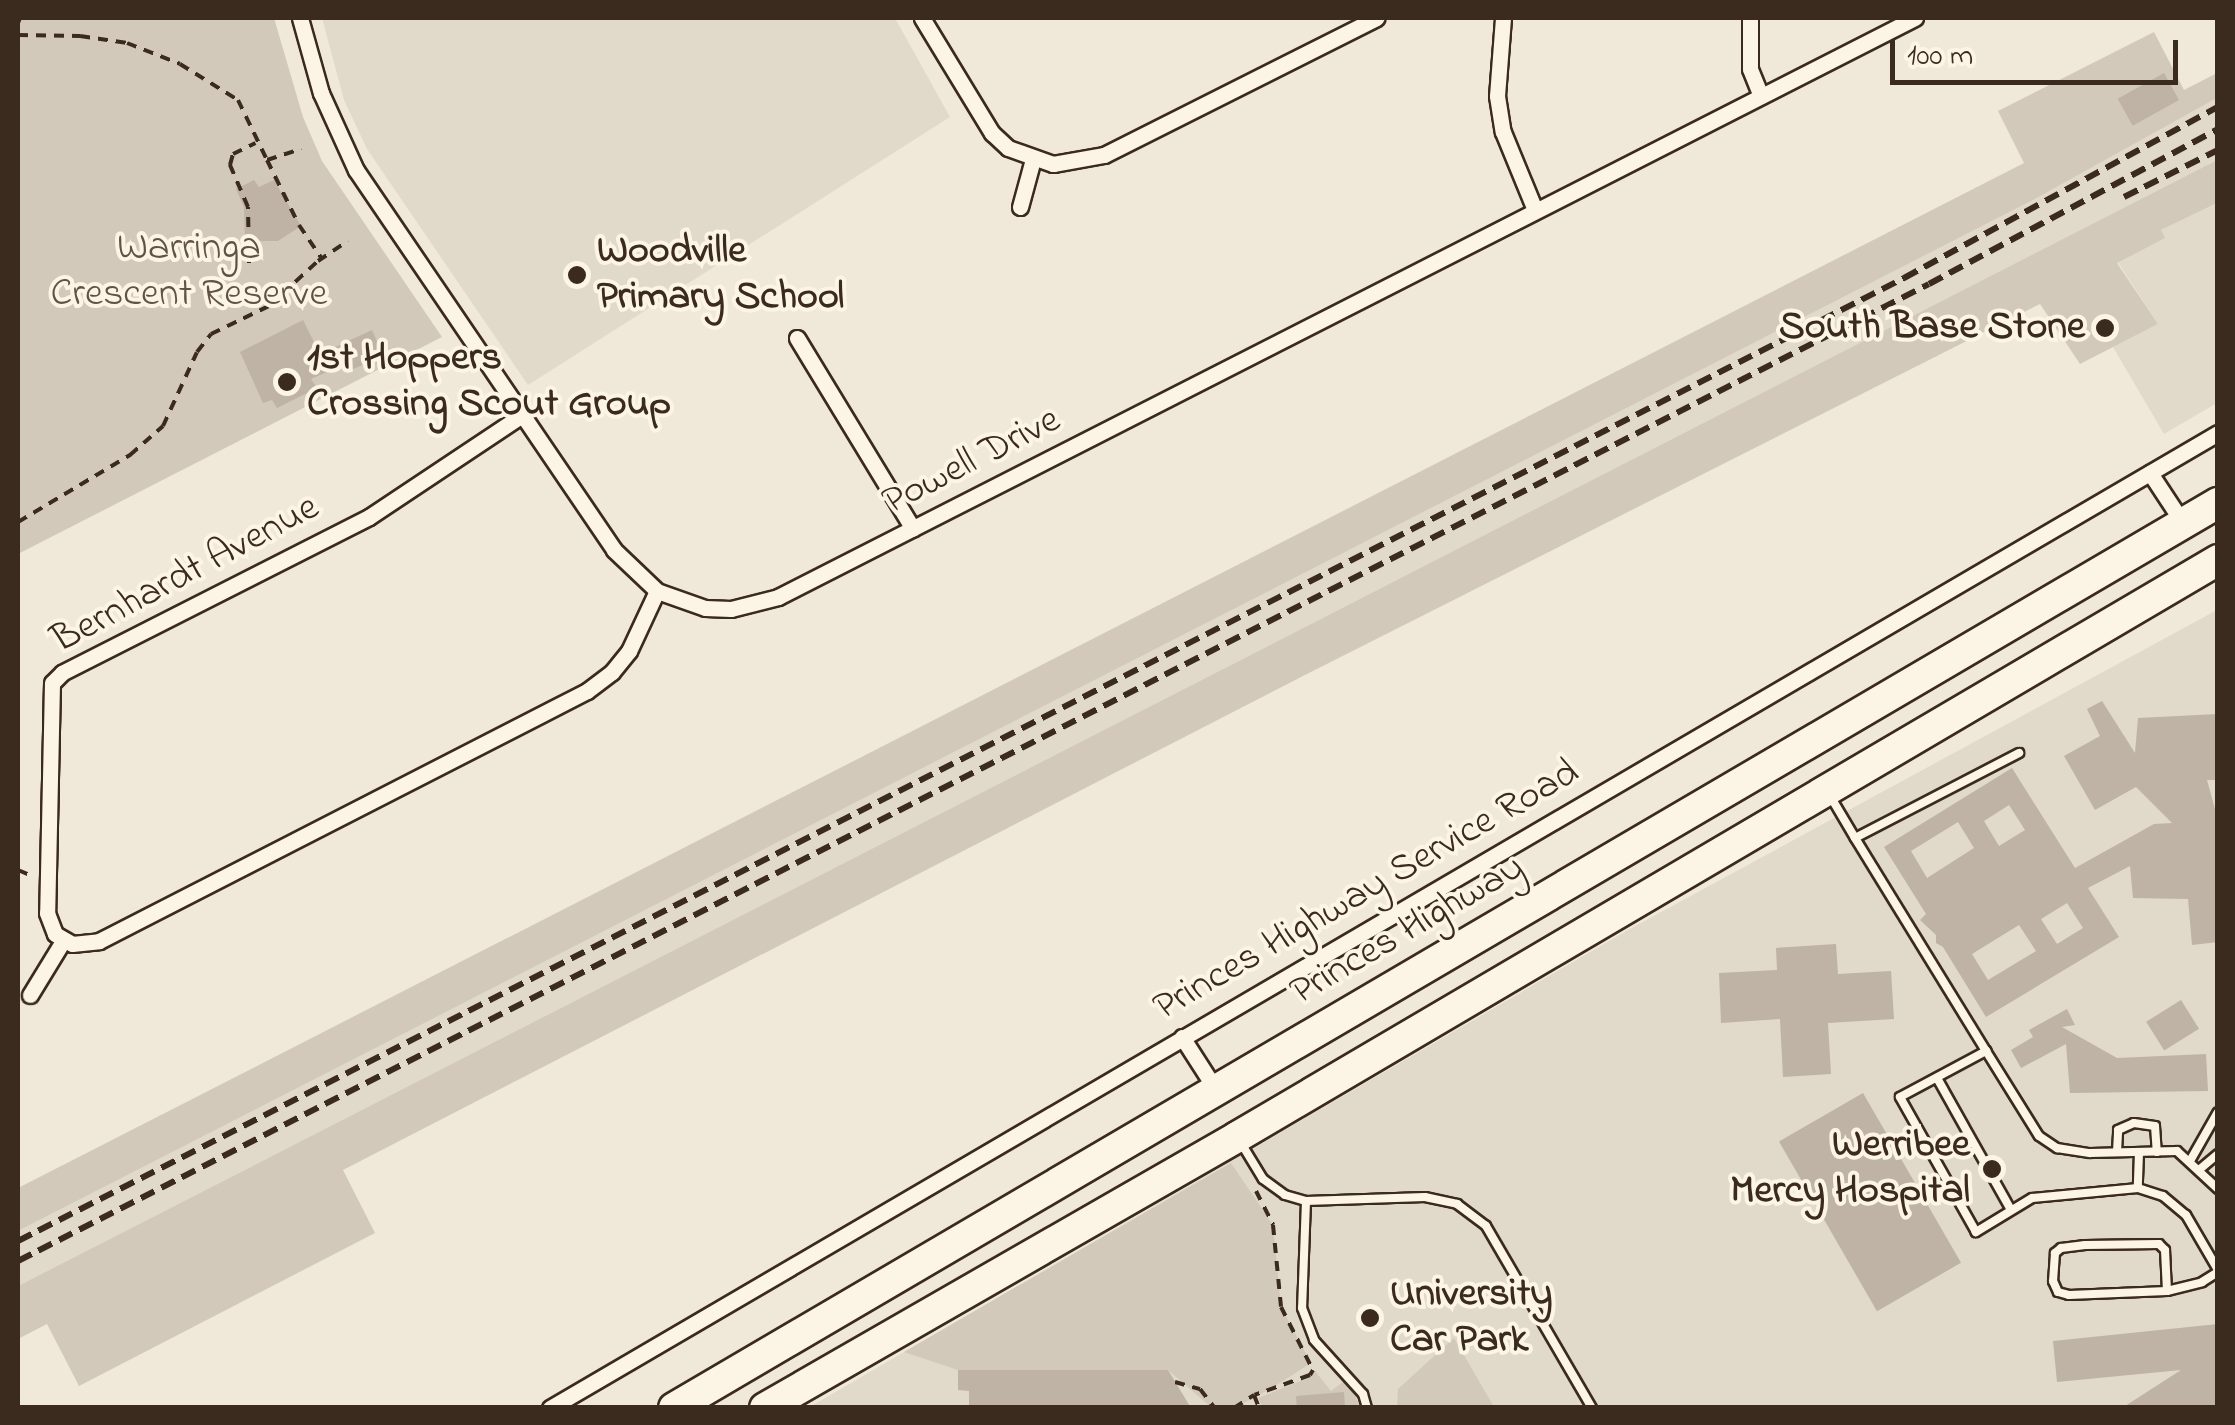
<!DOCTYPE html>
<html>
<head>
<meta charset="utf-8">
<style>
	body { margin:0 }
	#map { position:relative; width:2235px; height:1425px; overflow:hidden; background:#f0e9d9; font-family:"Indie Flower",sans-serif }
	div>[style] { position:absolute }
	[style*='--x'] { left:calc(var(--x)*1px); top:calc(var(--y)*1px); width:calc(var(--w)*1px); rotate:calc(var(--a)*1deg) }
	.built>* { inset:0; background:#e1d9c9 }
	.green>* { inset:0; background:#d2c9ba }
	.building>* { inset:0; background:#beb3a4; transform-origin:0 0 }
	.path>* { height:4px; margin-top:-2px; transform-origin:0; background:repeating-linear-gradient(90deg,#3b2a1e 0 10px,transparent 0 18px) }
	.roads { filter:drop-shadow(2px 0 #3b2a1e) drop-shadow(-2px 0 #3b2a1e) drop-shadow(0 2px #3b2a1e) drop-shadow(0 -2px #3b2a1e) }
	.lane>* { height:8px; margin:-4px; padding:0 4px; transform-origin:4px; border-radius:4px; background:#fcf5e5 }
	.street>* { height:15px; margin:-7.5px; padding:0 7.5px; transform-origin:7.5px; border-radius:7.5px; background:#fcf5e5 }
	.highway>* { height:30px; margin:-15px; padding:0 15px; transform-origin:15px; border-radius:15px; background:#fcf5e5 }
	.rail>* { height:6px; margin-top:-3px; transform-origin:0; background:repeating-linear-gradient(90deg,#3b2a1e 0 15px,transparent 0 23px) }
	.dots>* { width:28px; height:28px; translate:-50% -50%; box-sizing:border-box; border:5px solid #fcf5e5; border-radius:50% }
	span { translate:-50% -50%; white-space:nowrap; text-align:center; line-height:1.15; -webkit-text-stroke:8px #fcf5e5; paint-order:stroke }
	.park-label { font-size:40px; color:#615245 }
	.poi-label { font-size:40px; color:#3b2a1e; font-weight:700 }
	.left { translate:0 -50%; text-align:left }
	.right { translate:-100% -50%; text-align:right }
	.street-label { font-size:40px; color:#3b2a1e }
	.frame { position:absolute; inset:0; border:20px solid #3b2a1e; pointer-events:none }
	.scale { position:absolute; left:1890px; top:40px; width:288px; height:45px; box-sizing:border-box; border:5px solid #3b2a1e; border-top:0; padding-left:12px; font-size:30px; line-height:35px; white-space:nowrap; color:#3b2a1e; -webkit-text-stroke:8px #fcf5e5; paint-order:stroke }
</style>
</head>
<body>
<div id="map">
	<div class="built">
		<div style="clip-path:polygon(322px 18px,895px 18px,950px 117px,528px 385px,367px 149px,344px 100px)"></div>
		<div style="clip-path:polygon(2217px 98px,2217px 160px,18px 1286px,18px 1231px,2035px 199px)"></div>
		<div style="clip-path:polygon(2217px 203px,2217px 403px,2164px 434px,2113px 347px,2158px 324px,2117px 261px,2164px 238px,2161px 230px)"></div>
		<div style="clip-path:polygon(2217px 610px,2217px 1407px,808px 1408px,1628px 930px)"></div>
	</div>
	<div class="green">
		<div style="clip-path:polygon(18px 18px,274px 18px,303px 117px,322px 161px,442px 337px,18px 554px)"></div>
		<div style="clip-path:polygon(2154px 32px,2184px 90px,2217px 73px,2217px 98px,2035px 199px,18px 1231px,18px 1188px,2024px 163px,1998px 111px)"></div>
		<div style="clip-path:polygon(2217px 160px,2217px 203px,2161px 230px,2165px 238px,2117px 263px,2158px 324px,2080px 364px,2040px 304px,1303px 676px,343px 1170px,375px 1233px,79px 1386px,47px 1324px,18px 1339px,18px 1286px)"></div>
		<div style="clip-path:polygon(1231px 1163px,1273px 1225px,1281px 1307px,1311px 1363px,1272px 1388px,1236px 1407px,1212px 1408px,1168px 1370px,958px 1370px,904px 1352px)"></div>
		<div style="clip-path:polygon(1454px 1338px,1494px 1407px,1397px 1407px,1398px 1389px)"></div>
		<div style="clip-path:polygon(1315px 1371px,1331px 1391px,1347px 1379px,1360px 1407px,1263px 1407px,1258px 1398px,1311px 1377px)"></div>
	</div>
	<div class="building">
		<div style="left:2164px;top:73px;width:31px;height:53px;rotate:61deg"></div>
		<div style="clip-path:polygon(254px 180px,259px 187px,274px 180px,301px 226px,278px 241px,245px 241px,244px 207px,236px 189px)"></div>
		<div style="clip-path:polygon(303px 320px,320px 354px,372px 330px,380px 348px,372px 351px,377px 359px,353px 369px,350px 362px,311px 379px,317px 388px,277px 408px,272px 400px,263px 403px,240px 352px)"></div>
		<div style="clip-path:polygon(evenodd,2102px 701px,2135px 753px,2138px 718px,2218px 714px,2218px 780px,2207px 780px,2218px 820px,2218px 942px,2192px 945px,2188px 899px,2133px 898px,2130px 866px,2088px 888px,2119px 937px,1986px 1017px,1943px 947px,1936px 943px,1936px 935px,1920px 920px,1926px 914px,1884px 847px,2012px 768px,2075px 868px,2154px 824px,2172px 823px,2136px 787px,2095px 810px,2064px 756px,2100px 736px,2087px 709px,2102px 701px,2009px 805px,2025px 830px,1999px 846px,1984px 821px,2009px 805px,2102px 701px,1958px 822px,1974px 848px,1927px 878px,1911px 851px,1958px 822px,2102px 701px,2067px 903px,2083px 928px,2057px 944px,2041px 919px,2067px 903px,2102px 701px,2019px 925px,2036px 951px,1988px 980px,1972px 954px,2019px 925px)"></div>
		<div style="clip-path:polygon(1836px 944px,1838px 974px,1891px 971px,1894px 1019px,1828px 1023px,1831px 1074px,1783px 1077px,1780px 1019px,1721px 1023px,1719px 973px,1777px 970px,1776px 948px)"></div>
		<div style="left:2181px;top:1000px;width:34px;height:41px;rotate:58deg"></div>
		<div style="clip-path:polygon(2067px 1009px,2075px 1025px,2062px 1027px,2117px 1058px,2206px 1054px,2208px 1091px,2070px 1093px,2066px 1044px,2021px 1068px,2011px 1050px,2033px 1037px,2029px 1030px)"></div>
		<div style="left:1863px;top:1093px;width:196px;height:97px;rotate:60deg"></div>
		<div style="clip-path:polygon(2218px 1324px,2218px 1408px,2122px 1408px,2181px 1370px,2057px 1382px,2053px 1341px)"></div>
		<div style="clip-path:polygon(958px 1370px,1168px 1370px,1191px 1408px,969px 1405px,969px 1391px,958px 1390px)"></div>
		<div style="clip-path:polygon(1344px 1392px,1345px 1408px,1297px 1408px,1296px 1396px)"></div>
	</div>
	<div class="path">
		<div style="--x:18;--y:23;--w:5;--a:-68"></div>
		<div style="--x:18;--y:35;--w:62;--a:0.9"></div>
		<div style="--x:80;--y:36;--w:48;--a:8.5"></div>
		<div style="--x:127;--y:43;--w:57;--a:21.6"></div>
		<div style="--x:180;--y:64;--w:68;--a:31.8"></div>
		<div style="--x:238;--y:100;--w:67;--a:64.2"></div>
		<div style="--x:267;--y:160;--w:36;--a:-18"></div>
		<div style="--x:267;--y:160;--w:72;--a:63.8"></div>
		<div style="--x:299;--y:225;--w:41;--a:55.9"></div>
		<div style="--x:249;--y:263;--w:56;--a:-91"></div>
		<div style="--x:248;--y:207;--w:46;--a:-113.2"></div>
		<div style="--x:230;--y:165;--w:11;--a:-75"></div>
		<div style="--x:233;--y:154;--w:25;--a:-26"></div>
		<div style="--x:18;--y:522;--w:131;--a:-30.9"></div>
		<div style="--x:130;--y:455;--w:44;--a:-41.3"></div>
		<div style="--x:163;--y:426;--w:81;--a:-65.3"></div>
		<div style="--x:197;--y:352;--w:23;--a:-52"></div>
		<div style="--x:211;--y:334;--w:64;--a:-25.8"></div>
		<div style="--x:269;--y:306;--w:67;--a:-42.6"></div>
		<div style="--x:318;--y:261;--w:36;--a:-34"></div>
		<div style="--x:18;--y:870;--w:15;--a:23"></div>
		<div style="--x:1256;--y:1191;--w:38;--a:63"></div>
		<div style="--x:1273;--y:1225;--w:82;--a:84.4"></div>
		<div style="--x:1281;--y:1307;--w:71;--a:63.1"></div>
		<div style="--x:1313;--y:1370;--w:6;--a:121"></div>
		<div style="--x:1310;--y:1375;--w:59;--a:160.3"></div>
		<div style="--x:1254;--y:1395;--w:14;--a:69"></div>
		<div style="--x:1175;--y:1382;--w:26;--a:16"></div>
		<div style="--x:1200;--y:1389;--w:24;--a:52"></div>
		<div style="--x:1234;--y:1408;--w:24;--a:-33"></div>
	</div>
	<div class="roads">
		<div class="lane">
			<div style="--x:1829;--y:794;--w:51;--a:59.4"></div>
			<div style="--x:1855;--y:838;--w:185;--a:-27.4"></div>
			<div style="--x:1855;--y:838;--w:250;--a:58.4"></div>
			<div style="--x:1937;--y:1078;--w:151;--a:60.7"></div>
			<div style="--x:1241;--y:1143;--w:42;--a:58.6"></div>
			<div style="--x:1263;--y:1179;--w:27;--a:36"></div>
			<div style="--x:1285;--y:1195;--w:22;--a:16"></div>
			<div style="--x:1306;--y:1201;--w:119;--a:-1.9"></div>
			<div style="--x:1425;--y:1197;--w:33;--a:12"></div>
			<div style="--x:1457;--y:1204;--w:36;--a:37"></div>
			<div style="--x:1486;--y:1226;--w:211;--a:59.8"></div>
			<div style="--x:2117;--y:1152;--w:22;--a:-87"></div>
			<div style="--x:2118;--y:1130;--w:17;--a:-24"></div>
			<div style="--x:2134;--y:1123;--w:21;--a:8"></div>
			<div style="--x:2155;--y:1126;--w:26;--a:86"></div>
			<div style="--x:2139;--y:1152;--w:36;--a:92"></div>
			<div style="--x:2138;--y:1188;--w:26;--a:18"></div>
			<div style="--x:2163;--y:1196;--w:30;--a:40"></div>
			<div style="--x:2186;--y:1215;--w:64;--a:59.8"></div>
			<div style="--x:2190;--y:1161;--w:56;--a:-60.3"></div>
			<div style="--x:2200;--y:1169;--w:23;--a:-40"></div>
			<div style="--x:2138;--y:1188;--w:106;--a:174.6"></div>
			<div style="--x:2032;--y:1198;--w:66;--a:148.7"></div>
			<div style="--x:1976;--y:1232;--w:155;--a:-119.4"></div>
			<div style="--x:1900;--y:1097;--w:98;--a:-28.1"></div>
			<div style="--x:1986;--y:1051;--w:100;--a:58.1"></div>
			<div style="--x:2039;--y:1136;--w:22;--a:34"></div>
			<div style="--x:2057;--y:1148;--w:33;--a:9"></div>
			<div style="--x:2090;--y:1153;--w:87;--a:-1.3"></div>
			<div style="--x:2177;--y:1151;--w:56;--a:42.8"></div>
			<div style="--x:1306;--y:1201;--w:107;--a:92.1"></div>
			<div style="--x:1302;--y:1308;--w:34;--a:69"></div>
			<div style="--x:1314;--y:1340;--w:73;--a:47.8"></div>
			<div style="--x:1363;--y:1394;--w:15;--a:74"></div>
			<div style="--x:2167;--y:1291;--w:41;--a:-92.8"></div>
			<div style="--x:2165;--y:1250;--w:8;--a:-135"></div>
			<div style="--x:2159;--y:1244;--w:74;--a:179.2"></div>
			<div style="--x:2085;--y:1245;--w:24;--a:173"></div>
			<div style="--x:2061;--y:1248;--w:8;--a:140"></div>
			<div style="--x:2055;--y:1253;--w:28;--a:94"></div>
			<div style="--x:2053;--y:1281;--w:12;--a:66"></div>
			<div style="--x:2058;--y:1292;--w:11;--a:15"></div>
			<div style="--x:2069;--y:1295;--w:98;--a:-2.3"></div>
			<div style="--x:2167;--y:1291;--w:36;--a:-14"></div>
			<div style="--x:2202;--y:1282;--w:19;--a:-32"></div>
		</div>
		<div class="street">
			<div style="--x:300;--y:18;--w:78;--a:74.4"></div>
			<div style="--x:321;--y:93;--w:85;--a:65.6"></div>
			<div style="--x:356;--y:170;--w:459;--a:55.8"></div>
			<div style="--x:614;--y:550;--w:59;--a:43.6"></div>
			<div style="--x:657;--y:591;--w:51;--a:19.5"></div>
			<div style="--x:705;--y:608;--w:26;--a:2"></div>
			<div style="--x:731;--y:609;--w:49;--a:-14.3"></div>
			<div style="--x:778;--y:597;--w:1276;--a:-26.99"></div>
			<div style="--x:922;--y:18;--w:135;--a:58.7"></div>
			<div style="--x:992;--y:133;--w:22;--a:43"></div>
			<div style="--x:1008;--y:148;--w:48;--a:19.6"></div>
			<div style="--x:1053;--y:164;--w:52;--a:-10"></div>
			<div style="--x:1104;--y:155;--w:305;--a:-26.7"></div>
			<div style="--x:1503;--y:18;--w:78;--a:94.4"></div>
			<div style="--x:1497;--y:96;--w:36;--a:81"></div>
			<div style="--x:1503;--y:132;--w:84;--a:67.7"></div>
			<div style="--x:1750;--y:18;--w:51;--a:90"></div>
			<div style="--x:1750;--y:69;--w:29;--a:68"></div>
			<div style="--x:1020;--y:207;--w:50;--a:-74.8"></div>
			<div style="--x:797;--y:338;--w:223;--a:58.7"></div>
			<div style="--x:522;--y:415;--w:184;--a:146.3"></div>
			<div style="--x:369;--y:517;--w:344;--a:153.1"></div>
			<div style="--x:62;--y:673;--w:14;--a:135"></div>
			<div style="--x:52;--y:683;--w:230;--a:91.2"></div>
			<div style="--x:47;--y:913;--w:22;--a:69"></div>
			<div style="--x:55;--y:934;--w:20;--a:30"></div>
			<div style="--x:72;--y:944;--w:27;--a:-6"></div>
			<div style="--x:99;--y:941;--w:548;--a:-27.13"></div>
			<div style="--x:587;--y:691;--w:31;--a:-37"></div>
			<div style="--x:612;--y:672;--w:27;--a:-51"></div>
			<div style="--x:629;--y:651;--w:66;--a:-65"></div>
			<div style="--x:2150;--y:473;--w:60;--a:56.6"></div>
			<div style="--x:30;--y:995;--w:63;--a:-58.6"></div>
			<div style="--x:1182;--y:1037;--w:63;--a:57.3"></div>
			<div style="--x:550;--y:1408;--w:1932;--a:-30.31"></div>
		</div>
		<div class="highway">
			<div style="--x:674;--y:1408;--w:1790;--a:-30.38"></div>
			<div style="--x:765;--y:1408;--w:544;--a:-29.86"></div>
			<div style="--x:1237;--y:1137;--w:1138;--a:-30.46"></div>
		</div>
	</div>
	<div class="rail">
		<div style="--x:2124;--y:197;--w:105;--a:-26.6"></div>
		<div style="--x:18;--y:1241;--w:2118;--a:-27.05"></div>
		<div style="--x:1904;--y:278;--w:358;--a:-28.6"></div>
		<div style="--x:18;--y:1261;--w:2146;--a:-27.08"></div>
		<div style="--x:1929;--y:284;--w:328;--a:-28.2"></div>
	</div>
	<div class="dots">
		<div style="left:577px;top:275px;background:#3b2a1e"></div>
		<div style="left:2105px;top:328px;background:#3b2a1e"></div>
		<div style="left:287px;top:382px;background:#3b2a1e"></div>
		<div style="left:1992px;top:1169px;background:#3b2a1e"></div>
		<div style="left:1370px;top:1318px;background:#3b2a1e"></div>
	</div>
	<div class="park-label">
		<span style="left:189px;top:272px">Warringa<br>Crescent Reserve</span>
	</div>
	<div class="poi-label">
		<span class="left" style="left:597px;top:275px">Woodville<br>Primary School</span>
		<span class="right" style="left:2085px;top:328px">South Base Stone</span>
		<span class="left" style="left:307px;top:382px">1st Hoppers<br>Crossing Scout Group</span>
		<span class="right" style="left:1970px;top:1169px">Werribee<br>Mercy Hospital</span>
		<span class="left" style="left:1390px;top:1318px">University<br>Car Park</span>
	</div>
	<div class="street-label">
		<span style="left:972px;top:462px;rotate:-27deg">Powell Drive</span>
		<span style="left:186px;top:575px;rotate:-28deg">Bernhardt Avenue</span>
		<span style="left:1367px;top:891px;rotate:-30deg">Princes Highway Service Road</span>
		<span style="left:1408px;top:931px;rotate:-30deg">Princes Highway</span>
	</div>
	<div class="frame"></div>
	<div class="scale">100 m</div>
</div>
</body>
</html>
